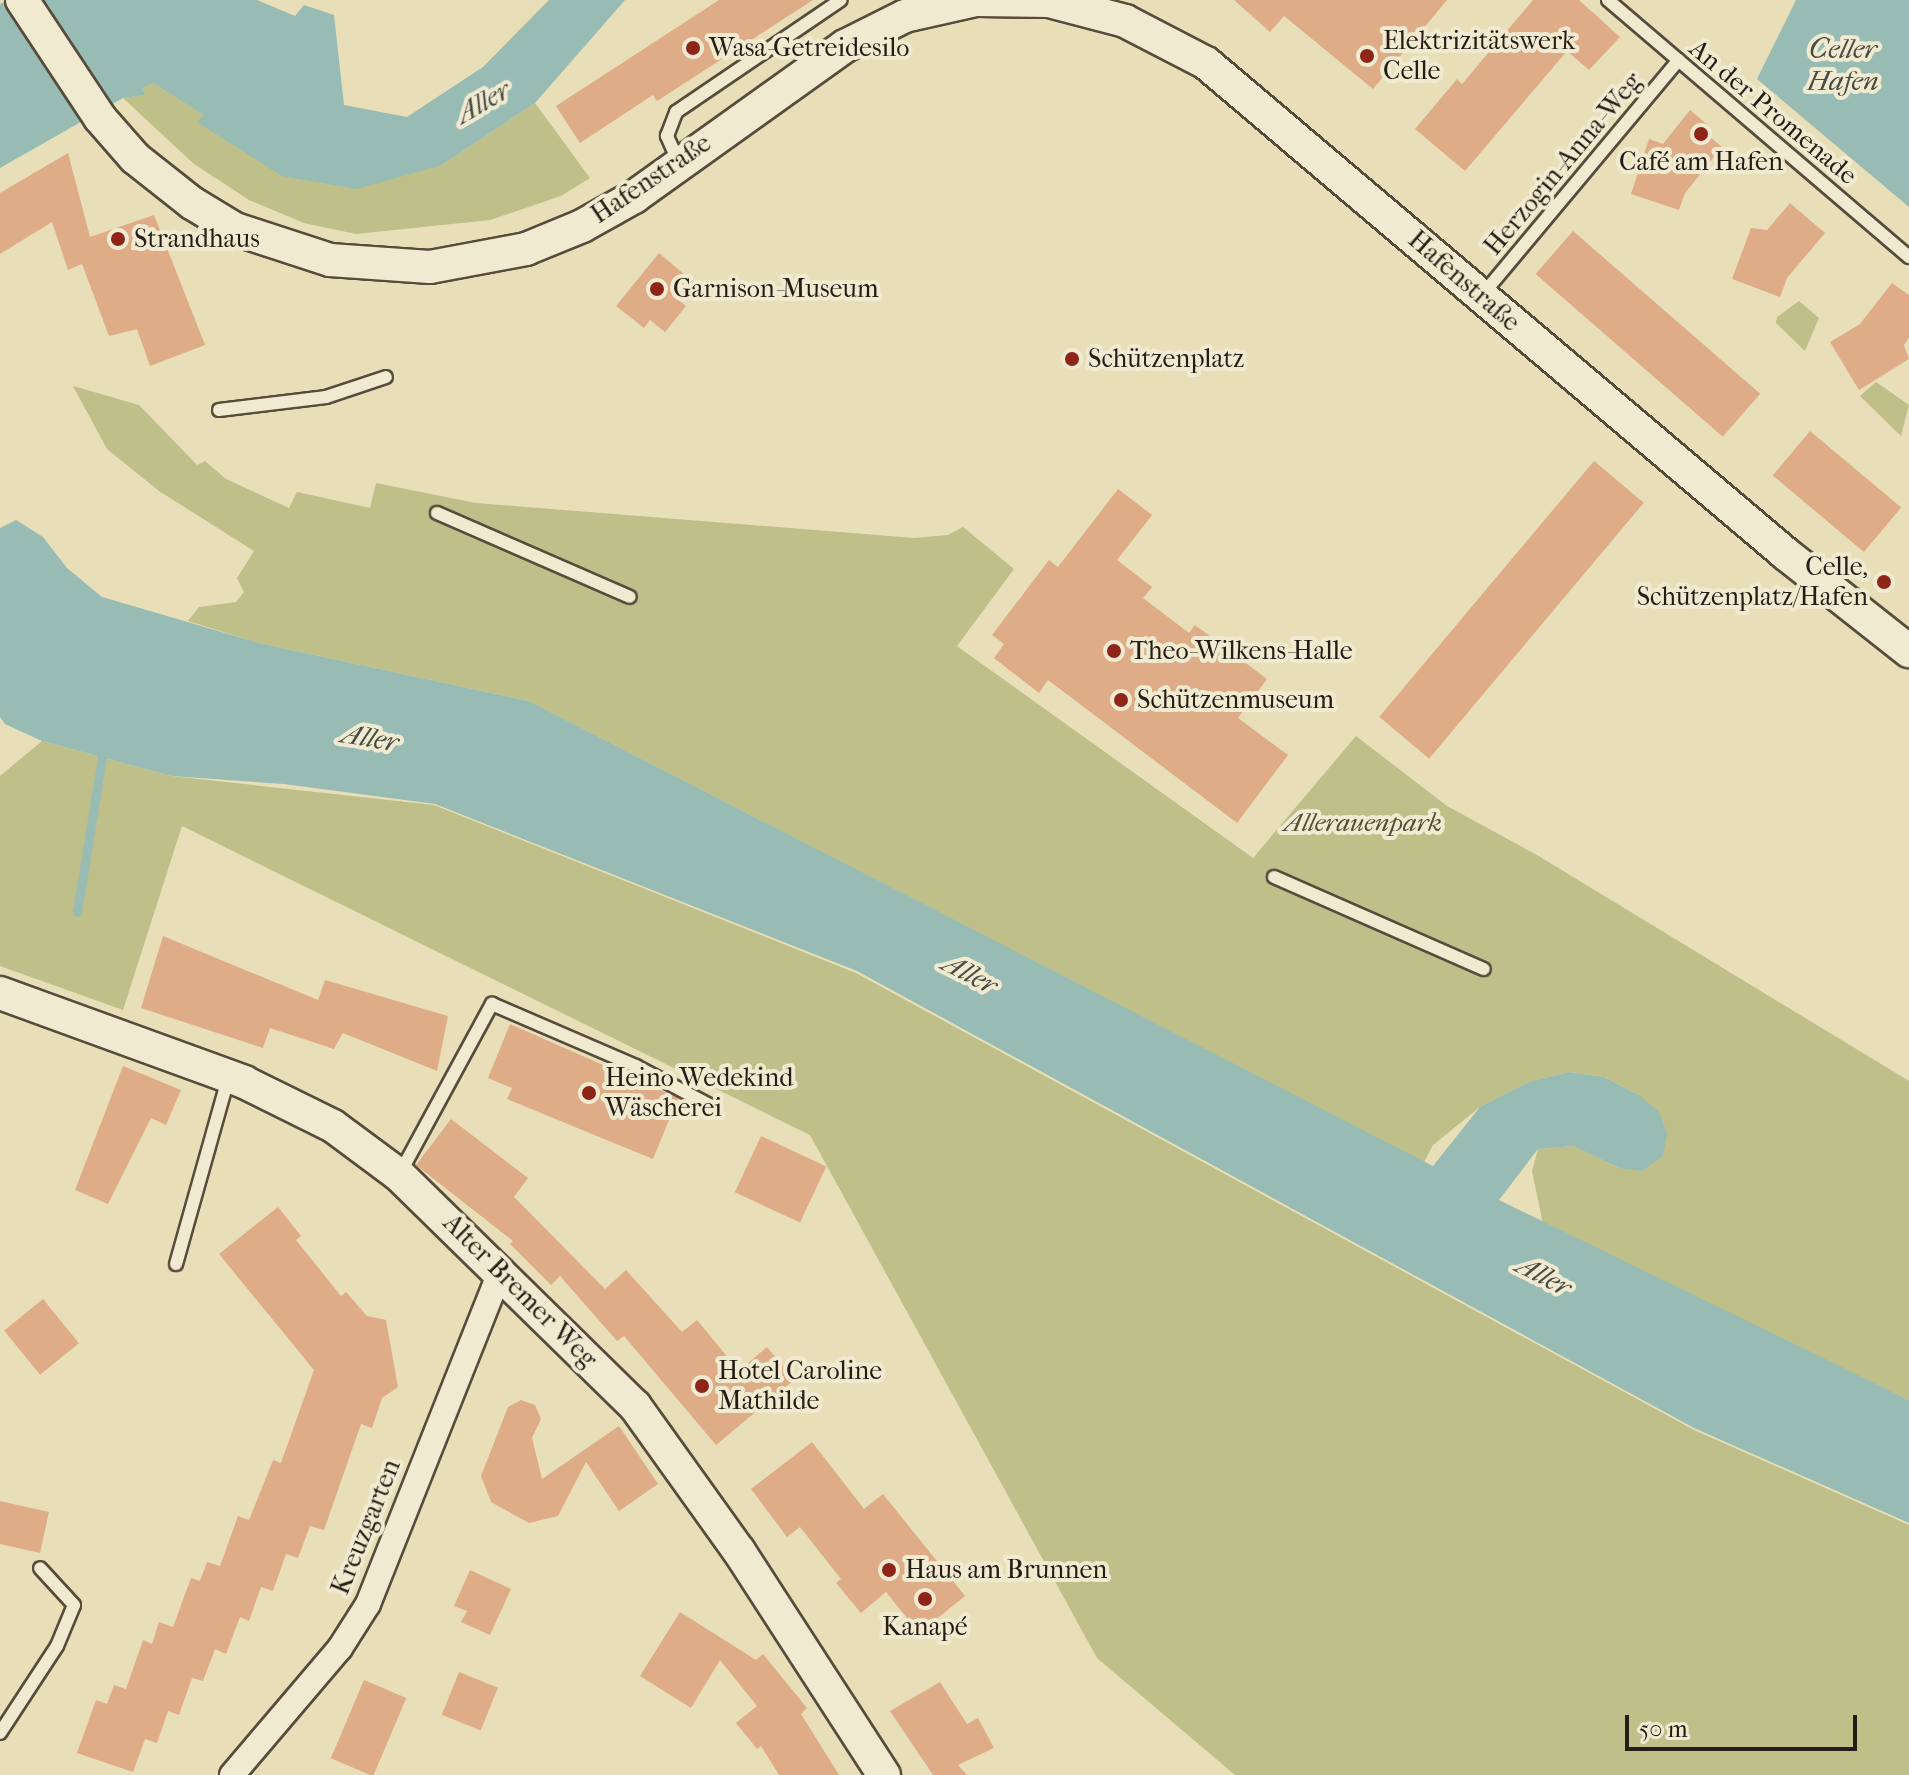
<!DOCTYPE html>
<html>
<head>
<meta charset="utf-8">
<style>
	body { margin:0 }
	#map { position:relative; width:1909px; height:1775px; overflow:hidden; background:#e8deb8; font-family:"IM FELL French Canon",serif }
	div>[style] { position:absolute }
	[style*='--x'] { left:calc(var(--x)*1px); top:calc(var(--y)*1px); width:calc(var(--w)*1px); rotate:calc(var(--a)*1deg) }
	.green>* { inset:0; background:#bebf89 }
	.water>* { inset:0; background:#98bbb4 }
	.stream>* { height:9px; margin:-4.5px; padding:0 4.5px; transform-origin:4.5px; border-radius:4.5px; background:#98bbb4 }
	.building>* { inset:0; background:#dead88; transform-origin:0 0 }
	.roads { filter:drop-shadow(2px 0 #574c3c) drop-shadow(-2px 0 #574c3c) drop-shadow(0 2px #574c3c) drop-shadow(0 -2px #574c3c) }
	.service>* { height:12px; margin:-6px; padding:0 6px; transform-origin:6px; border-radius:6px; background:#f0ead1 }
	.minor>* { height:24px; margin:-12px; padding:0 12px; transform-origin:12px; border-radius:12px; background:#f0ead1 }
	.tertiary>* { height:32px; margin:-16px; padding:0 16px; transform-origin:16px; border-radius:16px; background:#f0ead1 }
	.dots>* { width:22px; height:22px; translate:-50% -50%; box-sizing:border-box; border:4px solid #f0ead1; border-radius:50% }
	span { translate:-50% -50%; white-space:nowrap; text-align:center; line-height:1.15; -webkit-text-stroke:8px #f0ead1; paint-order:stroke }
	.poi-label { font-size:26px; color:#271c13 }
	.left { translate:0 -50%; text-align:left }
	.right { translate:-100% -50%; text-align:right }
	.street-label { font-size:26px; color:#271c13 }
	.park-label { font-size:26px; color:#544d36; font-style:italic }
	.water-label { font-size:28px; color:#494c43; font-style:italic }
	.scale { position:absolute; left:1625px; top:1715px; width:232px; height:36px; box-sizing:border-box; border:4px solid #271c13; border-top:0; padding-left:10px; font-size:24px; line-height:28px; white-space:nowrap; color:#271c13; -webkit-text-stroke:6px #f0ead1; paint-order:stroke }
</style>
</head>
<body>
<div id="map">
	<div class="green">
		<div style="clip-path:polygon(153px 83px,205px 115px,198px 122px,442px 165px,535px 103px,590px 178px,561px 196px,490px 220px,356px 234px,304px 223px,249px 200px,194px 164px,123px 98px,144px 95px,142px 89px)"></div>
		<div style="clip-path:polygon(1799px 301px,1819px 318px,1805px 351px,1776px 323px,1777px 317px)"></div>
		<div style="clip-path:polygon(1876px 382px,1909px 405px,1901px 436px,1860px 396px)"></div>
		<div style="clip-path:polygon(73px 386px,139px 405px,197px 465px,205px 461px,226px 479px,289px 508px,297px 492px,370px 508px,376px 483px,476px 503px,914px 538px,948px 535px,963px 527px,1014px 569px,957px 646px,1253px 858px,1356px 736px,1447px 806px,1537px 855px,1909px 1081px,1909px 1400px,1543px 1224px,1532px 1171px,1538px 1149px,1573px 1146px,1619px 1168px,1639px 1095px,1604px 1077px,1569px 1072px,1528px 1082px,1480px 1107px,1433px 1145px,1424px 1162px,529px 701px,259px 643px,188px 621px,199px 607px,236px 602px,244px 592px,237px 578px,254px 551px,159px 491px,107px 449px)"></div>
		<div style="clip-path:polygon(42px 741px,171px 776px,434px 805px,856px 973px,1694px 1430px,1909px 1525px,1909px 1775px,1235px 1775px,1097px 1658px,810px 1135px,182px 826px,123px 1010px,0 966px,0 776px)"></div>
	</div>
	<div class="water">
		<div style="clip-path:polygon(7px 0,257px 0,295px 16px,304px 5px,334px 15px,344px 105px,407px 117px,483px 67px,549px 0,625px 0,535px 103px,442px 165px,357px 189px,282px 176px,197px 122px,204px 115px,153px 83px,142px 89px,145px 95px,123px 98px,0 168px,0 4px)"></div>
		<div style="clip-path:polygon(1796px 0,1909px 0,1909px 207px,1757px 79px)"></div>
		<div style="clip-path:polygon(16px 520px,43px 537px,67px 568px,102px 597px,259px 643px,529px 701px,1433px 1166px,1480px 1107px,1528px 1082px,1569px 1072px,1604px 1077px,1639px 1095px,1659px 1112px,1667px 1133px,1663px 1156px,1642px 1171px,1619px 1168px,1573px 1146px,1538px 1149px,1499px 1200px,1909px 1400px,1909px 1523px,1694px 1428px,857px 971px,435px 804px,284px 784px,171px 776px,42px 741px,5px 724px,0 717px,0 528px)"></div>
	</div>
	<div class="stream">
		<div style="--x:77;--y:912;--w:157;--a:-80.8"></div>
	</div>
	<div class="building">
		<div style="clip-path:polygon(719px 0,813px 0,657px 101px,653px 95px,580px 143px,556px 106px)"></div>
		<div style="clip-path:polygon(1234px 0,1447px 0,1373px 89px,1284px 16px,1270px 32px)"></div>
		<div style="clip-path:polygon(1533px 0,1579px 0,1620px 37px,1589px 70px,1567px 51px,1465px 171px,1415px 129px,1457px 79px,1462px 84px)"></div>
		<div style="clip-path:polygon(1690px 110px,1709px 126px,1704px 132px,1722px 147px,1685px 193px,1679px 210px,1631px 194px,1649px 139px,1663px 144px)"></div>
		<div style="clip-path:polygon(68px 153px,90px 237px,154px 215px,205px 345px,150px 366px,137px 329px,109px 336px,82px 264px,68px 270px,52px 222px,0 254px,0 193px)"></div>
		<div style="clip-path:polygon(1790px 203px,1825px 233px,1787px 278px,1780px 297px,1732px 279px,1751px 228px,1767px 230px)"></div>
		<div style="left:1573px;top:231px;width:248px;height:57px;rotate:41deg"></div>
		<div style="clip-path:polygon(659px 253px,691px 280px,676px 298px,686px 306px,665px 332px,650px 320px,644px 328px,616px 306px)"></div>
		<div style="clip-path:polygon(1892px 283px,1909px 295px,1909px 338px,1904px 345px,1909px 359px,1859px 390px,1830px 342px,1860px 324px)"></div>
		<div style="left:1810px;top:431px;width:119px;height:58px;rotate:40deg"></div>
		<div style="left:1594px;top:461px;width:65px;height:334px;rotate:40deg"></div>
		<div style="clip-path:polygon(1118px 489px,1152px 515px,1117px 560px,1152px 587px,1143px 598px,1189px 633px,1195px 625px,1267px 679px,1238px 718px,1288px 755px,1237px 823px,1048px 680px,1039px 693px,994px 658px,1004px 644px,992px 635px,1049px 560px,1058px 567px)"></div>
		<div style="clip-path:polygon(163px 936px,318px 1000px,325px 980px,448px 1016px,437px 1071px,343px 1033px,334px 1049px,270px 1028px,263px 1048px,141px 1008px)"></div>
		<div style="clip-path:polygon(510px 1024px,678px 1098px,653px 1159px,507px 1099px,512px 1088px,488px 1078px)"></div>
		<div style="clip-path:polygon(123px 1066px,181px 1090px,166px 1125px,151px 1118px,108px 1204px,75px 1190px)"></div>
		<div style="clip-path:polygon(451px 1119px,528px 1178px,514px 1197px,605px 1289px,626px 1270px,682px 1332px,697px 1320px,739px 1371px,767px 1347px,794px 1380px,716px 1445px,624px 1336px,617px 1341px,560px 1276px,551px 1285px,510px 1244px,513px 1241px,416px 1165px)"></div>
		<div style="left:761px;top:1136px;width:72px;height:62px;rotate:25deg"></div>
		<div style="clip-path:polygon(278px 1207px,301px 1236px,296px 1240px,341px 1296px,346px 1292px,367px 1316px,386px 1320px,398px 1387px,382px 1398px,372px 1428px,361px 1424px,324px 1530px,310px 1526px,298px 1558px,286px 1554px,273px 1591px,261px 1587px,249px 1621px,240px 1617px,226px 1654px,215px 1649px,203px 1681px,192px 1678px,179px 1715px,168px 1711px,157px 1743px,145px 1739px,133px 1772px,77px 1753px,96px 1700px,107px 1704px,114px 1685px,126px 1689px,143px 1640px,152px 1644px,159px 1622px,173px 1627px,191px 1578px,200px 1581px,207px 1562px,220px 1566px,238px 1516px,249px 1520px,273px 1460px,281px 1463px,314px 1370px,219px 1254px)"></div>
		<div style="left:43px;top:1299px;width:57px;height:50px;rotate:51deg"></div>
		<div style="clip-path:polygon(521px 1400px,535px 1405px,541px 1419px,532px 1438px,542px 1479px,619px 1426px,658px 1484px,619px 1511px,586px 1462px,558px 1516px,529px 1523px,491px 1502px,481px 1476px,508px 1407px)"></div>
		<div style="clip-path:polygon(812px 1442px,864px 1509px,883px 1494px,965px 1596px,919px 1633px,886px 1592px,861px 1613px,836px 1583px,841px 1579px,800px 1527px,787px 1537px,751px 1489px)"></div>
		<div style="clip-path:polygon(0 1501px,49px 1512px,40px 1553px,0 1544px)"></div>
		<div style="clip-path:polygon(470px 1570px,511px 1589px,490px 1635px,461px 1622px,467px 1611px,454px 1606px)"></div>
		<div style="clip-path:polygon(680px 1612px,756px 1660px,763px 1654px,807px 1708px,801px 1714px,839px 1775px,779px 1775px,761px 1746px,757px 1749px,736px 1723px,757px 1706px,720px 1660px,691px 1708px,640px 1676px)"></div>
		<div style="left:459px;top:1672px;width:42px;height:46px;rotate:22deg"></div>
		<div style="left:364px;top:1680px;width:46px;height:85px;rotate:23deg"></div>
		<div style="clip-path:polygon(940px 1682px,967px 1724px,978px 1718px,994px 1748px,958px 1765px,967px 1775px,933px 1775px,890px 1711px)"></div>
	</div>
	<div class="roads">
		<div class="service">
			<div style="--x:1608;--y:0;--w:396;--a:40.5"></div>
			<div style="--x:679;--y:163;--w:30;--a:-114"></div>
			<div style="--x:667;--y:136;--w:26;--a:-69"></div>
			<div style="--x:676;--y:112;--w:199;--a:-34.2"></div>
			<div style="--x:1483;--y:294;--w:305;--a:-50.1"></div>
			<div style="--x:219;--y:410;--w:108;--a:-6.9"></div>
			<div style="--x:326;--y:397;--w:63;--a:-18.4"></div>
			<div style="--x:437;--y:513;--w:210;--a:23.5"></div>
			<div style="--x:1274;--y:877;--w:229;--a:23.7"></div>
			<div style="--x:399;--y:1175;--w:195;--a:-61.5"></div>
			<div style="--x:492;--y:1004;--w:157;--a:23.3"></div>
			<div style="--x:636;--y:1066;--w:89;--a:28"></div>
			<div style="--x:176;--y:1264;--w:192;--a:-74.3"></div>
			<div style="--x:0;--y:1733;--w:104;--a:-56.8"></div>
			<div style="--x:57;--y:1646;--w:44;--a:-67.5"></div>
			<div style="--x:74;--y:1605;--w:50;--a:-132.6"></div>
		</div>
		<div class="minor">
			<div style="--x:232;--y:1775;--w:167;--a:-49.6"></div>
			<div style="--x:340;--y:1648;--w:52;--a:-57.5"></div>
			<div style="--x:368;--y:1604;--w:360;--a:-68.3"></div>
		</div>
		<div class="tertiary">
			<div style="--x:22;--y:0;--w:141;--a:56.5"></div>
			<div style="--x:100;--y:118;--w:53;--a:48.8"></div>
			<div style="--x:135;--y:158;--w:73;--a:38.3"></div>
			<div style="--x:192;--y:203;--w:50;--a:31.2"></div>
			<div style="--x:235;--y:229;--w:100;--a:18.1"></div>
			<div style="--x:330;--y:260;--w:100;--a:4"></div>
			<div style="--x:430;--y:267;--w:98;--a:-10.6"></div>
			<div style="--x:526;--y:249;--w:61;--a:-22.3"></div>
			<div style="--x:582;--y:226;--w:60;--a:-29.1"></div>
			<div style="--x:634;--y:197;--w:259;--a:-35.6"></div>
			<div style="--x:845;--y:46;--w:67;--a:-26.6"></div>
			<div style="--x:905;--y:16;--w:73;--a:-12.7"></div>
			<div style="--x:978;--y:0;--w:71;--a:0.8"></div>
			<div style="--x:1049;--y:1;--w:79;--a:14.7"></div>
			<div style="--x:1125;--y:21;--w:91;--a:27.4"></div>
			<div style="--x:1206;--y:63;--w:760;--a:40.25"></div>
			<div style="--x:1786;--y:554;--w:157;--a:38.3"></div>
			<div style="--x:0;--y:993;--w:260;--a:20"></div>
			<div style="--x:244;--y:1082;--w:99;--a:26.3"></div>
			<div style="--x:333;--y:1126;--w:82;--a:36.6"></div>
			<div style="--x:399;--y:1175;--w:330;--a:44.4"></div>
			<div style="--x:635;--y:1406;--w:178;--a:54.4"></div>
			<div style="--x:739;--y:1551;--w:267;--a:57.1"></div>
		</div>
	</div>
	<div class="dots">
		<div style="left:693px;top:48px;background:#8f2418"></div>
		<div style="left:1367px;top:56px;background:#8f2418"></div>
		<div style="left:1701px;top:134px;background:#8f2418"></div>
		<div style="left:118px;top:239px;background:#8f2418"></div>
		<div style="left:657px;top:289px;background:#8f2418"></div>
		<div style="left:1072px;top:359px;background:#8f2418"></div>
		<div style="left:1884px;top:582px;background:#8f2418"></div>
		<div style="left:1114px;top:651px;background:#8f2418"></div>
		<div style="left:1121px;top:700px;background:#8f2418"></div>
		<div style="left:589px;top:1093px;background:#8f2418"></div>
		<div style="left:702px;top:1386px;background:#8f2418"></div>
		<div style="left:889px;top:1570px;background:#8f2418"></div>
		<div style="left:925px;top:1599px;background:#8f2418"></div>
	</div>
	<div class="poi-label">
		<span class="left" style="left:1383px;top:56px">Elektrizitätswerk<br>Celle</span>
		<span class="left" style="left:709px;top:48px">Wasa-Getreidesilo</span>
		<span style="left:1701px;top:162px">Café am Hafen</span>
		<span class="left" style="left:134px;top:239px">Strandhaus</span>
		<span class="left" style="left:673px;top:289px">Garnison-Museum</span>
		<span class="left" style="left:1088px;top:359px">Schützenplatz</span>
		<span class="right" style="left:1868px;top:582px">Celle,<br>Schützenplatz/Hafen</span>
		<span class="left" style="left:1130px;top:651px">Theo-Wilkens-Halle</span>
		<span class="left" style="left:1137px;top:700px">Schützenmuseum</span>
		<span class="left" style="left:605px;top:1093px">Heino Wedekind<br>Wäscherei</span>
		<span class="left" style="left:718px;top:1386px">Hotel Caroline<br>Mathilde</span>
		<span class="left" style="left:905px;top:1570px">Haus am Brunnen</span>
		<span style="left:925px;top:1627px">Kanapé</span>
	</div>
	<div class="street-label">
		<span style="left:1773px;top:112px;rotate:40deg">An der Promenade</span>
		<span style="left:1563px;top:164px;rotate:-50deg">Herzogin-Anna-Weg</span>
		<span style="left:651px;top:179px;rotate:-34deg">Hafenstraße</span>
		<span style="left:1464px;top:281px;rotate:41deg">Hafenstraße</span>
		<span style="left:520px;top:1291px;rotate:45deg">Alter Bremer Weg</span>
		<span style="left:366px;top:1527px;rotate:-68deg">Kreuzgarten</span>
	</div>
	<div class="park-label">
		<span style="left:1363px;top:823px">Allerauenpark</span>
	</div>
	<div class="water-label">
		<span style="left:1843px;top:65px">Celler<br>Hafen</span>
		<span style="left:483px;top:102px;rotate:-30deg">Aller</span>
		<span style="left:370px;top:738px;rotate:10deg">Aller</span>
		<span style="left:970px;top:974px;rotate:28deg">Aller</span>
		<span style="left:1544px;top:1276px;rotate:28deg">Aller</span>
	</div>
	<div class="scale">50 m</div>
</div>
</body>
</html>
